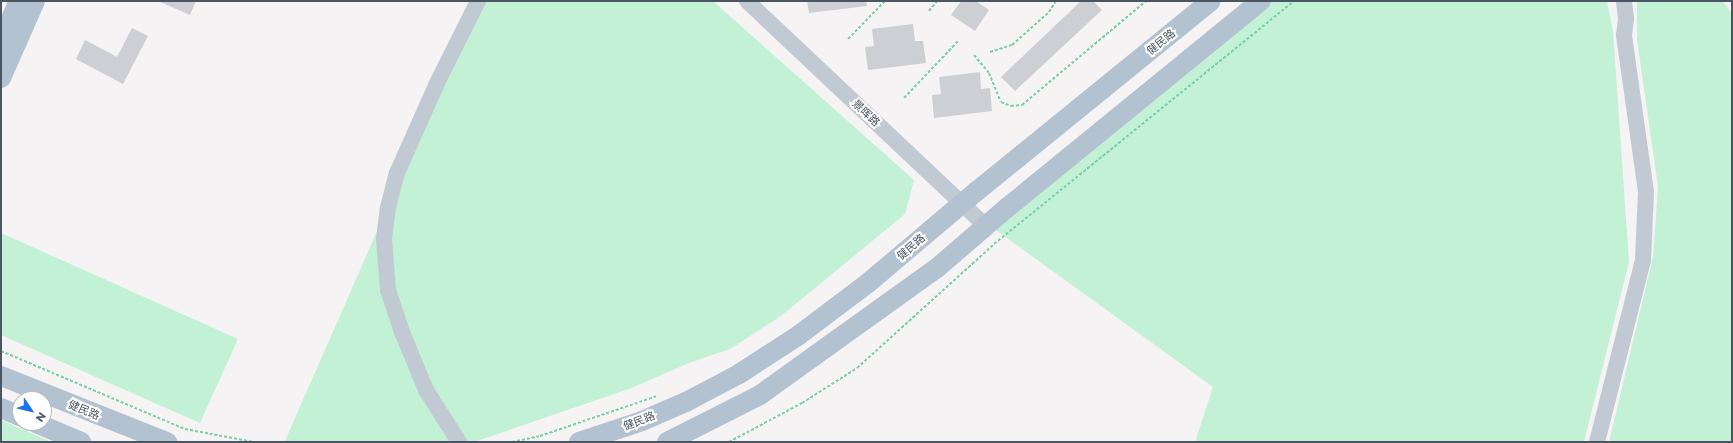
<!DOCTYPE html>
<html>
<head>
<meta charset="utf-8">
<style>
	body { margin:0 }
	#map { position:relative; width:1733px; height:443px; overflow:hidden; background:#f5f3f3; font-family:Montserrat,"Noto Sans SC",sans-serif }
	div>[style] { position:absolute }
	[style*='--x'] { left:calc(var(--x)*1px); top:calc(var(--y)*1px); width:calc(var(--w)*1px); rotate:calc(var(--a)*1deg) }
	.green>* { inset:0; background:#c3f1d5 }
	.building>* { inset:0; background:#cdcfd5 }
	.path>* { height:2px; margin-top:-1px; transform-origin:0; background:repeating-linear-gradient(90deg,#7ad0a6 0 3px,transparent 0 5px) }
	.minor>* { height:16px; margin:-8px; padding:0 8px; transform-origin:8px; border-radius:8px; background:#c1cad2 }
	.major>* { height:20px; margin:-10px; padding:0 10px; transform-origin:10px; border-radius:10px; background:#b3c2d1 }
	span { translate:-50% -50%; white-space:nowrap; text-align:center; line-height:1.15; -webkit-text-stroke:4px #fff; paint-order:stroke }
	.street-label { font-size:11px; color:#4a5661 }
	.frame { position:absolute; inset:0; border:2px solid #4a5661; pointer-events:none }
	.north { position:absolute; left:12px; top:391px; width:40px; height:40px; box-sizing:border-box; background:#fff; border:1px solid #b7bbc0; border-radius:50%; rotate:125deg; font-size:11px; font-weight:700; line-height:16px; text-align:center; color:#4a5661 }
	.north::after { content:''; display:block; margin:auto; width:14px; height:18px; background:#1a73e8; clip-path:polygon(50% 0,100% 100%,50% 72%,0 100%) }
</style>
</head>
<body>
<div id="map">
	<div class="green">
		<div style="clip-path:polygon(478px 1px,713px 1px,914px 180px,905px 214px,781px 316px,730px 349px,689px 363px,629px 389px,474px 442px,285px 441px)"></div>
		<div style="clip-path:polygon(1270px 1px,1607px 1px,1613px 31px,1629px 262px,1584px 442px,1195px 442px,1213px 387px,993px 228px)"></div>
		<div style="clip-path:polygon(1637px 1px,1722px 1px,1732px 13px,1732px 442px,1609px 442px,1653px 257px,1658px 186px,1637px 40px)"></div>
		<div style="clip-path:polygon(1px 233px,238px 339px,200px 423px,1px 335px)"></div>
		<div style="clip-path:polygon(1px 420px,51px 442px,1px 442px)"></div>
	</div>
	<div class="building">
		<div style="clip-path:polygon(158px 1px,196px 1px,190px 15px)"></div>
		<div style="clip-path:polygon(807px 1px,866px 1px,867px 6px,809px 13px)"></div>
		<div style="clip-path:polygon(961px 1px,976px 1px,989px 10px,975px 31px,951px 15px)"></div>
		<div style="clip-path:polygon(1081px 1px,1093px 1px,1102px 10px,1015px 91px,1001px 77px)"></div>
		<div style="clip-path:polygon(913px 24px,915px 41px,923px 41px,926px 63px,868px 70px,865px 47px,874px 46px,872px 29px)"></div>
		<div style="clip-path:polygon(132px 28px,148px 36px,123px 84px,76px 59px,85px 40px,117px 57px)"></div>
		<div style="clip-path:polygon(980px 72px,981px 89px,990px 88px,992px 111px,934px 118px,932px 95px,941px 94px,939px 77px)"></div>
	</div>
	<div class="path">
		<div style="--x:929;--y:11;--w:13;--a:-51"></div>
		<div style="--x:848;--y:39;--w:53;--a:-45.8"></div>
		<div style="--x:990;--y:52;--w:23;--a:-18"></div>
		<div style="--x:1012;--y:45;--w:50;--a:-41.7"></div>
		<div style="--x:1049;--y:12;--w:13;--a:-58"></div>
		<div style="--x:974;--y:55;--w:23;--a:50"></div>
		<div style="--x:989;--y:73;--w:31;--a:68"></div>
		<div style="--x:1001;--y:102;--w:11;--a:22"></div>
		<div style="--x:1011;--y:106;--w:11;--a:-5"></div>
		<div style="--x:1022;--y:105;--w:162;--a:-40"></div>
		<div style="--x:904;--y:98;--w:79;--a:-46.5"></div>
		<div style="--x:1;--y:351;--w:200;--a:23"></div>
		<div style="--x:185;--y:429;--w:70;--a:10.7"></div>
		<div style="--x:512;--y:442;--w:29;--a:-12"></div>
		<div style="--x:540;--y:436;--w:124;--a:-18.9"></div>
		<div style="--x:729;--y:442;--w:83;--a:-28.1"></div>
		<div style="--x:802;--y:403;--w:65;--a:-32.5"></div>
		<div style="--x:857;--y:368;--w:185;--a:-42.1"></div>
		<div style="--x:994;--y:244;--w:386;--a:-39"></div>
	</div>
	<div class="minor">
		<div style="--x:747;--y:1;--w:327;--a:43.3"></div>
		<div style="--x:459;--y:442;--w:62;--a:-122.4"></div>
		<div style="--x:426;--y:390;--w:63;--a:-112.5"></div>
		<div style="--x:402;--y:332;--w:44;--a:-108.4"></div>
		<div style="--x:388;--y:290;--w:51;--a:-94.5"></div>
		<div style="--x:384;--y:239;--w:31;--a:-83"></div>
		<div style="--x:388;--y:208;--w:36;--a:-76"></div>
		<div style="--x:397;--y:173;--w:98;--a:-66"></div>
		<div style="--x:437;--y:83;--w:92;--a:-63.4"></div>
		<div style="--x:1597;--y:442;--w:188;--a:-75.8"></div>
		<div style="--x:1643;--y:260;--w:68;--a:-87.5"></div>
		<div style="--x:1646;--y:192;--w:159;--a:-98"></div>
		<div style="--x:1624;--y:35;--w:17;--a:-83"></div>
		<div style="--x:1626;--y:18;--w:17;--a:-97"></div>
	</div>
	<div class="major">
		<div style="--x:1;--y:41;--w:44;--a:-65.8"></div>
		<div style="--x:1;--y:78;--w:84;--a:-66.2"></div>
		<div style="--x:1;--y:376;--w:179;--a:21.7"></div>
		<div style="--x:1;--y:408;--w:21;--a:23"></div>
		<div style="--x:36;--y:423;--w:49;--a:22.9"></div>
		<div style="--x:579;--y:442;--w:66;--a:-18.4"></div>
		<div style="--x:642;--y:421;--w:48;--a:-23.4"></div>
		<div style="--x:686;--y:402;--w:60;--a:-27.8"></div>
		<div style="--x:739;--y:374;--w:72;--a:-33"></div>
		<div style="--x:799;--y:335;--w:86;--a:-37"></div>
		<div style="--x:868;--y:283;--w:143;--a:-40.2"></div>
		<div style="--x:977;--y:191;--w:301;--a:-39.1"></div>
		<div style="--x:667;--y:442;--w:104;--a:-26.8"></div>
		<div style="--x:760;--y:395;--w:218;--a:-35.7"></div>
		<div style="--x:937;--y:268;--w:94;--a:-40.7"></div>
		<div style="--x:1008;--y:207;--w:326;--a:-39.2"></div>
	</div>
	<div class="street-label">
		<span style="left:1161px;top:42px;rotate:-39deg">健民路</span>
		<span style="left:866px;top:113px;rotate:43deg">景晖路</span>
		<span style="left:911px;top:247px;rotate:-41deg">健民路</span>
		<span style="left:84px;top:410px;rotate:23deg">健民路</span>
		<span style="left:639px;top:421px;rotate:-21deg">健民路</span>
	</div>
	<div class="frame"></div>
	<div class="north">N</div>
</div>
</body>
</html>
